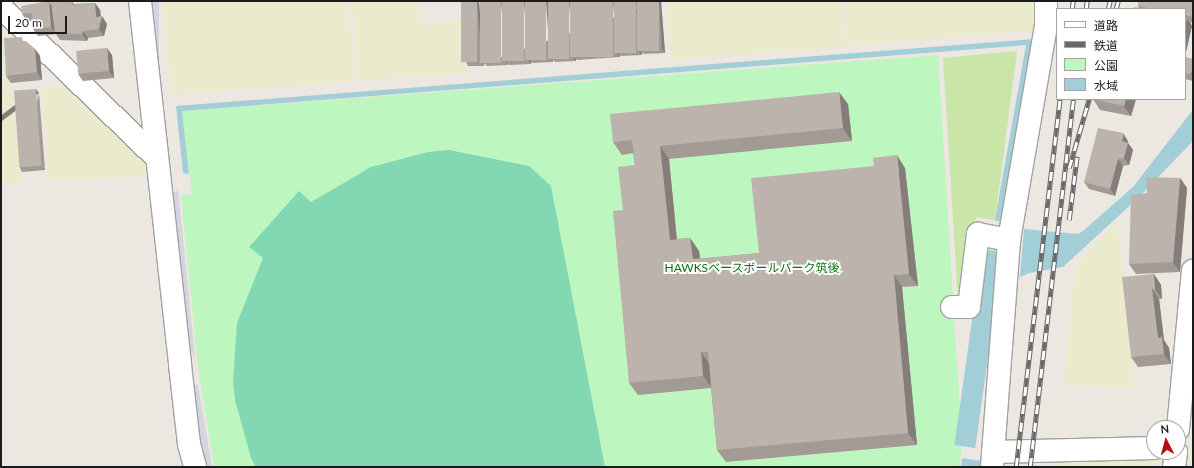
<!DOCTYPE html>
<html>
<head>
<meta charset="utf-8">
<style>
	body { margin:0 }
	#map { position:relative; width:1194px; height:468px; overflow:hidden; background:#ece7e0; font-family:Lato,"Noto Sans JP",sans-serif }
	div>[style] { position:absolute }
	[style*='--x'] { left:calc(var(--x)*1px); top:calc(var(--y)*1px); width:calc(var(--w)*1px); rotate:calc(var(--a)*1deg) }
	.farmland>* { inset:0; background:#eaeacc }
	.grass>* { inset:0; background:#c9e5a8 }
	.park>* { inset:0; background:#bef6bf }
	.pitch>* { inset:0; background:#81d8b2 }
	.plaza>* { inset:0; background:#d5d5e1; transform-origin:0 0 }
	.water>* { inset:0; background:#a2ced8; transform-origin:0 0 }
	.roads { filter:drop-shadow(1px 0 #a2a2a2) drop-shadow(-1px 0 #a2a2a2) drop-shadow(0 1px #a2a2a2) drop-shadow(0 -1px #a2a2a2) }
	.minor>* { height:22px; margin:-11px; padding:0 11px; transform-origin:11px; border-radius:11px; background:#fff }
	.rail>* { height:4.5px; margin-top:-2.25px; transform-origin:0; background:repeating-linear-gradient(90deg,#fff 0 9px,#696969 0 18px); box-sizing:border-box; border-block:1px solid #696969 }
	.wall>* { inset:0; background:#a29a95 }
	.shaded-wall>* { inset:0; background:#847d79; transform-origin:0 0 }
	.building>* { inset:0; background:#bcb3ad; transform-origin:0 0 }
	span { translate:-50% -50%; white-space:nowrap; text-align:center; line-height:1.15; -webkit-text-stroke:4px #fff; paint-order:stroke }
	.park-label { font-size:12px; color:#107114 }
	.frame { position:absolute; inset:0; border:2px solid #1b1b1b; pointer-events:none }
	.legend { position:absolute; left:1056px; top:8px; width:130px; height:92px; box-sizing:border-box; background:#fff; border:1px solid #a4a4a4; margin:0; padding:5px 7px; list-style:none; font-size:12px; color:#1b1b1b }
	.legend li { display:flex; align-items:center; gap:8px; height:20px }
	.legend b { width:20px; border:1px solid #a4a4a4 }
	.north { position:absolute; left:1146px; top:420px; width:40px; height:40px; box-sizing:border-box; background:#fff; border:1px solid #a4a4a4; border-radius:50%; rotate:354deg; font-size:11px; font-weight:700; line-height:16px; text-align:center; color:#1b1b1b }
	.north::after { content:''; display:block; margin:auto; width:14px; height:18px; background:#bb0a13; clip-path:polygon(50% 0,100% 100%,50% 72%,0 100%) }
	.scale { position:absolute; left:8px; top:16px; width:59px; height:18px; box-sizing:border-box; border:2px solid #1b1b1b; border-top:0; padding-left:5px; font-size:12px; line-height:14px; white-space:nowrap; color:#1b1b1b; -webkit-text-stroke:3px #fff; paint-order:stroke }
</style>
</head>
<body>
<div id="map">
	<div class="farmland">
		<div style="clip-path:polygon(162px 1px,348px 1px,355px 81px,172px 95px)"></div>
		<div style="clip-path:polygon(352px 1px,416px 1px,420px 23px,464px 19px,468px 73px,359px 80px)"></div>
		<div style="clip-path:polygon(666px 1px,844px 1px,847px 47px,671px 60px)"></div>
		<div style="clip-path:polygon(846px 1px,1034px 1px,1034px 30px,849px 46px)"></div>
		<div style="clip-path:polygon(1px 15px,9px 88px,1px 89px)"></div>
		<div style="clip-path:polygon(72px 84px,145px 155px,149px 176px,49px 181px,42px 90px)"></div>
		<div style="clip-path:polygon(13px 93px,21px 183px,1px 184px,1px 94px)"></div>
		<div style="clip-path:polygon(1116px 222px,1125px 277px,1135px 389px,1064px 384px,1075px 267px)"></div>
		<div style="clip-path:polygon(1193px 368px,1193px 435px,1188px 435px,1193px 369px)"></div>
		<div style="clip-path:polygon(1193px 451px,1193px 467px,1183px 467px,1185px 452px)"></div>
		<div style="clip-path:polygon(1156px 454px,1155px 467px,1055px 467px,1055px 460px)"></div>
	</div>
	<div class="grass">
		<div style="clip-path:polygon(1017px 51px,995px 220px,976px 217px,965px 299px,958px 300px,943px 58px)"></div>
	</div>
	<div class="park">
		<div style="clip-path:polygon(938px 55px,962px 445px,959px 467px,214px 467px,198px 367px,181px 195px,192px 194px,182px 111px)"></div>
	</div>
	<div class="pitch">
		<div style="clip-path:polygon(449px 150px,529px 166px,551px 186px,605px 467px,256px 467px,251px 458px,235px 400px,233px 382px,237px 323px,263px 258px,249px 247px,299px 191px,311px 202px,371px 167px,428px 152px)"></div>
	</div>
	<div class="plaza">
		<div style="left:150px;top:1px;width:9px;height:157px"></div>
		<div style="clip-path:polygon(178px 189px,195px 356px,188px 350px,171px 197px)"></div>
		<div style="clip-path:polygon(193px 385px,198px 385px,212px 467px,204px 467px,191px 390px)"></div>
	</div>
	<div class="water">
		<div style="clip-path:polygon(1033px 39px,1001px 222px,995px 220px,1026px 45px,182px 111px,189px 174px,183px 173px,176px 106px)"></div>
		<div style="clip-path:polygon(1192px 111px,1193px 141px,1137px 199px,1063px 267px,1029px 273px,1020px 277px,1024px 229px,1078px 234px,1083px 231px,1133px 187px)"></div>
		<div style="left:982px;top:249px;width:21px;height:198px;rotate:8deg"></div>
		<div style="clip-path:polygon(962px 458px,982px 461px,981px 467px,961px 467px)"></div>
	</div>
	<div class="roads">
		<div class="minor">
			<div style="--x:140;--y:1;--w:366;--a:83.7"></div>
			<div style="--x:180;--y:365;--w:80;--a:83.5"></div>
			<div style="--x:189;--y:444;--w:24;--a:75"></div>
			<div style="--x:1;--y:7;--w:214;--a:44.1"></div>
			<div style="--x:952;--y:307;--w:17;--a:0"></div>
			<div style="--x:969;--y:307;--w:74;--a:-83"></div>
			<div style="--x:978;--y:234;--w:32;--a:11"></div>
			<div style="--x:1178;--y:429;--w:159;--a:-84.6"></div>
			<div style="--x:993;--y:452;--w:161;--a:-1.4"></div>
			<div style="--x:992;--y:467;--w:228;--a:-85.7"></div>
			<div style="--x:1009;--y:240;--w:217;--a:-80.2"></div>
			<div style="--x:1046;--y:26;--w:25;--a:-90"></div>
			<div style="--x:1174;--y:467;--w:15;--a:-82"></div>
		</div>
	</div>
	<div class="rail">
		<div style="--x:1072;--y:9;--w:8;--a:-83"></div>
		<div style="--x:1086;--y:9;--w:8;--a:-83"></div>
		<div style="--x:1108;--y:9;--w:8;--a:-76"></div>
		<div style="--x:1116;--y:9;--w:8;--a:-76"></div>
		<div style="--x:1069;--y:168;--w:72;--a:-73.8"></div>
		<div style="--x:1069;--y:220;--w:64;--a:-82.9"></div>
		<div style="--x:1016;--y:467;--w:371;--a:-83.2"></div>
		<div style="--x:1030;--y:467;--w:371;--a:-83.3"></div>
	</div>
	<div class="wall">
		<div style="clip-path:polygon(65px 1px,72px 1px,74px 4px,95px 3px,100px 10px,101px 16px,107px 24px,104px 36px,88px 38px,87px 41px,60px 40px,56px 34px,38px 36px,33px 29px,32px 21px,27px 21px,22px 14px,51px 4px)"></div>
		<div style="clip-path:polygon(461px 1px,479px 1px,484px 66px,468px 66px,466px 62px)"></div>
		<div style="clip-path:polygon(661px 1px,665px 53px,643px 54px,642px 52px,642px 55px,621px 56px,620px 55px,620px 57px,577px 60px,576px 59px,576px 61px,555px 62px,553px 60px,553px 62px,532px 63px,531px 62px,531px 64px,509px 65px,508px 63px,508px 65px,487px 66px,484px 63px)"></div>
		<div style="clip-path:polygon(1193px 1px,1193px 23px,1190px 22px,1192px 26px,1185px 56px,1185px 9px,1133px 9px,1139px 8px,1138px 6px)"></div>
		<div style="clip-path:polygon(24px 41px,35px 49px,40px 56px,42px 80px,11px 83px,6px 76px)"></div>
		<div style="clip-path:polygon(112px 55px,114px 78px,83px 81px,78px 74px)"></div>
		<div style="clip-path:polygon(1185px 57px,1193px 59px,1193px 81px,1185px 79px)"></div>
		<div style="clip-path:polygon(39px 93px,45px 170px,22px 172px,20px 168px)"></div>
		<div style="clip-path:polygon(1093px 99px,1136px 99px,1131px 116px,1100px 110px)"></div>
		<div style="clip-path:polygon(848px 104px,852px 141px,669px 159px,677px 239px,690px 238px,699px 251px,700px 259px,759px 253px,905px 168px,918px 286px,902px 287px,917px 445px,726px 462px,717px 450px,711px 388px,638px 395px,629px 383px,623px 210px,635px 165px,633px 153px,622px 155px,613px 142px)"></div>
		<div style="clip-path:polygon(1128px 141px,1128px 143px,1133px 150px,1129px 165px,1123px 166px,1115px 196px,1089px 189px,1084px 182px)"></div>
		<div style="clip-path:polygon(1180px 178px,1187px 188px,1180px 272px,1136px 274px,1129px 264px)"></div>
		<div style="clip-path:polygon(1154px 274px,1161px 285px,1162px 299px,1159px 299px,1164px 340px,1169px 348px,1171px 364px,1138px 367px,1131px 357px)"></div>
	</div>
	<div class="shaded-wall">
		<div style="clip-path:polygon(49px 1px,54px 9px,55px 33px,56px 34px,51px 27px)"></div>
		<div style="clip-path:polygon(477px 1px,479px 1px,484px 66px,482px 62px)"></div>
		<div style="clip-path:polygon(501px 1px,504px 1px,507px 61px,508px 63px,508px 65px,506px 61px)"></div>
		<div style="clip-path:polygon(524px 1px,526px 1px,529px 60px,531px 62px,531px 64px,528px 60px)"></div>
		<div style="clip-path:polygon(546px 1px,549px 1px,552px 59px,553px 62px,550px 58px)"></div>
		<div style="clip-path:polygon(569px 1px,572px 1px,574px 57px,576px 59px,576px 61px,573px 57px)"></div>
		<div style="clip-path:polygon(613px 1px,616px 1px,618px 53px,620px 55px,620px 57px,617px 53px)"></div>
		<div style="clip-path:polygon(636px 1px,638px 1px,641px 51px,642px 52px,642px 55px,639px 51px)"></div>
		<div style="clip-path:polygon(659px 1px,661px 1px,665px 53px,662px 49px)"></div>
		<div style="clip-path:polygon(95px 3px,100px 10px,101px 20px,102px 16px,107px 24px,104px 36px,99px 29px,96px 17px)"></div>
		<div style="clip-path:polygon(1187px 18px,1192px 26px,1185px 56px,1185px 28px)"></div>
		<div style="clip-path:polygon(83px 31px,88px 38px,87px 41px,82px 34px)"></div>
		<div style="clip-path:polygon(107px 48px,112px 55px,114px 78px,109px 71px)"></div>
		<div style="clip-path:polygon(35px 49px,40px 56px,42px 80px,37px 72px)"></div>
		<div style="clip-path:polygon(1193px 65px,1193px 77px,1191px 74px)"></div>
		<div style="left:36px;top:89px;width:5px;height:77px;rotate:53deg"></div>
		<div style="clip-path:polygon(839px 92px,848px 104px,852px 141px,843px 128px)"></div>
		<div style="clip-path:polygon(1126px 99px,1136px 99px,1131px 116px,1124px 106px)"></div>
		<div style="clip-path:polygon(1123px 133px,1128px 141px,1127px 146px,1128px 143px,1133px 150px,1129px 165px,1124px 158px,1122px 141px)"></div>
		<div style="clip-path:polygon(660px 146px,669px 159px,678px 253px,670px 240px)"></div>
		<div style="clip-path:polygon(897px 155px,905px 168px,918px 286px,909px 274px)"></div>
		<div style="clip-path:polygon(1118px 159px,1123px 166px,1115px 196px,1110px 189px)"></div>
		<div style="clip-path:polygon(1180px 178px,1187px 188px,1180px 272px,1173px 262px)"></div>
		<div style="clip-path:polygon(690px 238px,699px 251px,702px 272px,693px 259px)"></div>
		<div style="clip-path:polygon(1154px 274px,1161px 285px,1162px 299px,1155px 289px)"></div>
		<div style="clip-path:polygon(894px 275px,902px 287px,917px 445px,908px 433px)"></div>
		<div style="clip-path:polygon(1152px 289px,1159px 299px,1164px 340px,1169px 348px,1171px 364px,1164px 354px,1158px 338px)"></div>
		<div style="clip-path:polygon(701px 352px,710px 365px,712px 388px,703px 376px)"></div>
	</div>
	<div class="building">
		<div style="clip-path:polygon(49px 1px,51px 27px,33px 29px,32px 13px,22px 14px,21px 6px)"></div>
		<div style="clip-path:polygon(65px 1px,71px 1px,72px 5px,95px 3px,96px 17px,102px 16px,99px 29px,83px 31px,82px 34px,55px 33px,51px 2px)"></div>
		<div style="left:461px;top:1px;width:16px;height:61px"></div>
		<div style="left:480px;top:1px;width:21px;height:62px"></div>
		<div style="left:502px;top:1px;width:22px;height:60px"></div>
		<div style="left:525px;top:1px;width:21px;height:59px"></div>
		<div style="left:548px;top:1px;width:21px;height:58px"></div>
		<div style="left:570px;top:1px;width:43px;height:56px"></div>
		<div style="left:614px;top:1px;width:22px;height:52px"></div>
		<div style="left:637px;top:1px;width:22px;height:50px"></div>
		<div style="clip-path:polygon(1138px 1px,1193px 1px,1193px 17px,1185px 15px,1185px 9px,1154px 9px,1138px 6px)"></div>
		<div style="clip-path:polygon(1134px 7px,1145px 9px,1133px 9px)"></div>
		<div style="clip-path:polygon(1185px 18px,1187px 18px,1185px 28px)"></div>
		<div style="clip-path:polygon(22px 37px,23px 41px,26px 41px,35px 49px,37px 72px,6px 76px,4px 38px)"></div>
		<div style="left:107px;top:48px;width:23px;height:31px;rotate:85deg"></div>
		<div style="clip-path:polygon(1185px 57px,1193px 59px,1193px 65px,1191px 74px,1185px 73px)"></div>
		<div style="left:36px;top:89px;width:77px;height:22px;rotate:86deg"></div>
		<div style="clip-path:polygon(839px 92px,843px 128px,660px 146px,670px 240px,690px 238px,693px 259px,759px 253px,751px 178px,874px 166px,873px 158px,897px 155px,909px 274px,894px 275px,908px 433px,717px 450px,708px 352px,701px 352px,703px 376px,629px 383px,613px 211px,623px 210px,618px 167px,635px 165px,632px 140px,613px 142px,610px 114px)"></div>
		<div style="clip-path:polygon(1093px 99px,1126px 99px,1124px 106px)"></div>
		<div style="clip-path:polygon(1098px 128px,1123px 133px,1122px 141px,1128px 143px,1124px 158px,1118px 159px,1110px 189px,1084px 182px)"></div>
		<div style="clip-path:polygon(1146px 177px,1180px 178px,1173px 262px,1129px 264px,1131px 195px,1147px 193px)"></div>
		<div style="clip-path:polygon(1154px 274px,1155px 289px,1152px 289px,1158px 338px,1162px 337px,1164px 354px,1131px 357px,1122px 277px)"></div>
	</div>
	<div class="park-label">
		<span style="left:752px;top:268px">HAWKSベースボールパーク筑後</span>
	</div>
	<div class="frame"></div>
	<ul class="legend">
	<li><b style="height:5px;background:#fff"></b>道路</li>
	<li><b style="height:5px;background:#696969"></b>鉄道</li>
	<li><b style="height:11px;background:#bef6bf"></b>公園</li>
	<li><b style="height:11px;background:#a2ced8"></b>水域</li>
	</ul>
	<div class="north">N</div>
	<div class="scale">20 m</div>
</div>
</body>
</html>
